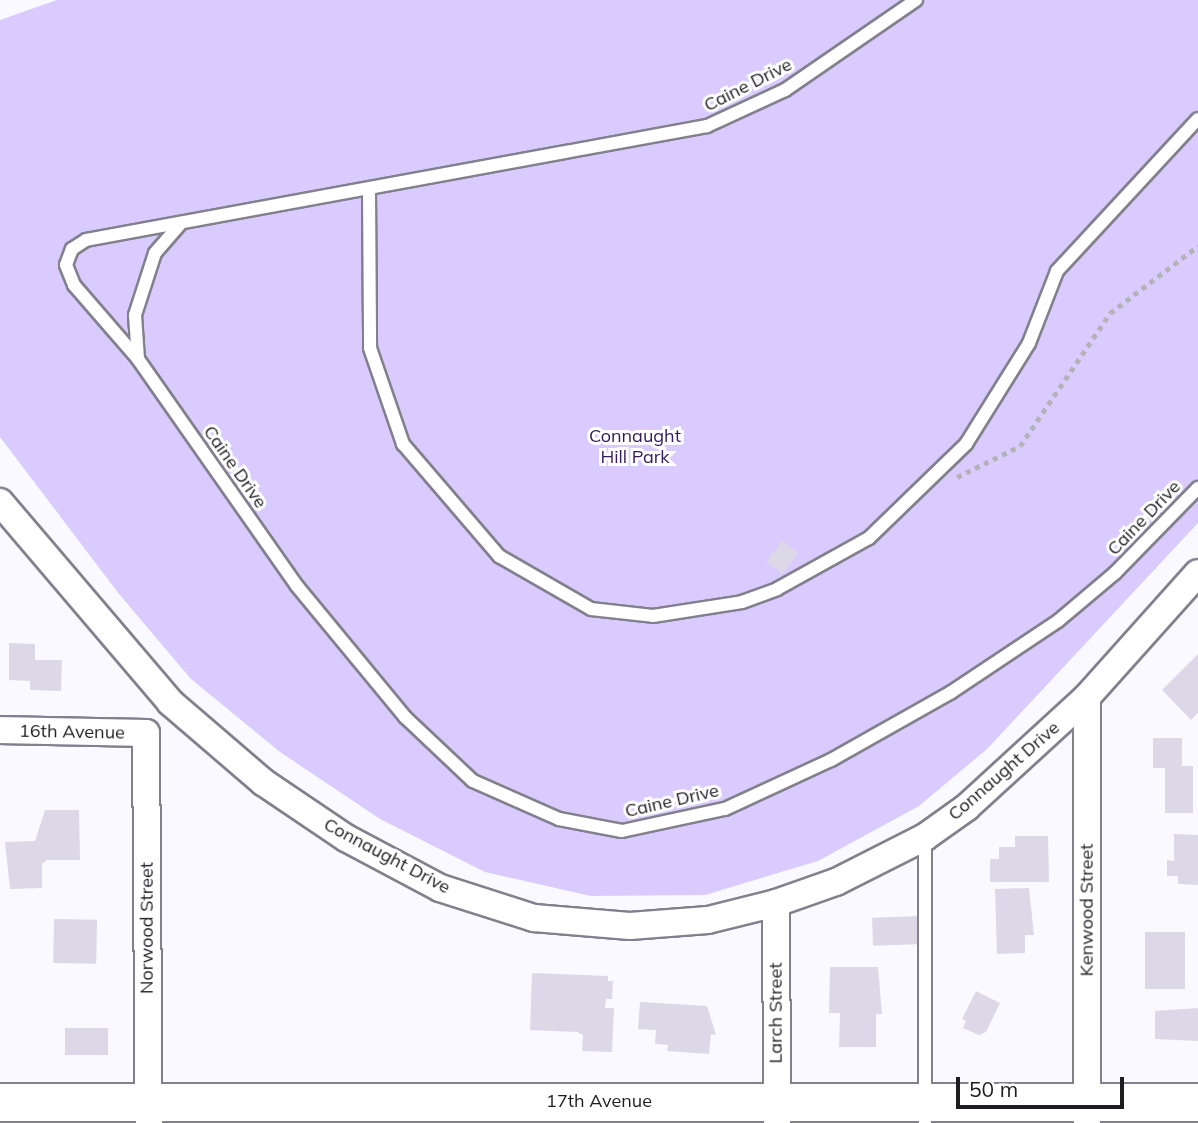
<!DOCTYPE html>
<html>
<head>
<meta charset="utf-8">
<style>
	body { margin:0 }
	#map { position:relative; width:1198px; height:1123px; overflow:hidden; background:#faf9ff; font-family:Mulish,sans-serif }
	div>[style] { position:absolute }
	[style*='--x'] { left:calc(var(--x)*1px); top:calc(var(--y)*1px); width:calc(var(--w)*1px); rotate:calc(var(--a)*1deg) }
	.green>* { inset:0; background:#dacbfe }
	.building>* { inset:0; background:#dcd8e7; transform-origin:0 0 }
	.path>* { height:4.5px; margin-top:-2.25px; transform-origin:0; background:repeating-linear-gradient(90deg,#b3b2b8 0 5px,transparent 0 10px) }
	.roads { filter:drop-shadow(2px 0 #83808d) drop-shadow(-2px 0 #83808d) drop-shadow(0 2px #83808d) drop-shadow(0 -2px #83808d) }
	.lane>* { height:12px; margin:-6px; padding:0 6px; transform-origin:6px; border-radius:6px; background:#fff }
	.street>* { height:26px; margin:-13px; padding:0 13px; transform-origin:13px; border-radius:13px; background:#fff }
	.secondary>* { height:37px; margin:-18.5px; padding:0 18.5px; transform-origin:18.5px; border-radius:18.5px; background:#fff }
	span { translate:-50% -50%; white-space:nowrap; text-align:center; line-height:1.15; -webkit-text-stroke:6px #fff; paint-order:stroke }
	.street-label { font-size:18px; color:#1e1d22 }
	.park-label { font-size:18px; color:#331b58 }
	.scale { position:absolute; left:956px; top:1077px; width:168px; height:32px; box-sizing:border-box; border:4px solid #1e1d22; border-top:0; padding-left:9px; font-size:21px; line-height:24px; white-space:nowrap; color:#1e1d22; -webkit-text-stroke:5px #fff; paint-order:stroke }
</style>
</head>
<body>
<div id="map">
	<div class="green">
		<div style="clip-path:polygon(57px 0,1198px 0,1198px 523px,987px 749px,919px 806px,818px 861px,705px 895px,591px 896px,485px 872px,380px 819px,280px 752px,191px 679px,119px 594px,0 437px,0 20px)"></div>
	</div>
	<div class="building">
		<div style="left:782px;top:541px;width:20px;height:26px;rotate:37deg"></div>
		<div style="clip-path:polygon(9px 643px,35px 644px,35px 660px,62px 660px,61px 691px,30px 690px,30px 681px,9px 680px)"></div>
		<div style="clip-path:polygon(1198px 654px,1198px 713px,1191px 720px,1162px 690px)"></div>
		<div style="clip-path:polygon(1153px 738px,1182px 738px,1182px 766px,1193px 766px,1193px 813px,1165px 813px,1165px 768px,1153px 768px)"></div>
		<div style="clip-path:polygon(45px 810px,79px 810px,80px 860px,47px 860px,42px 864px,42px 888px,10px 889px,5px 842px,35px 841px)"></div>
		<div style="clip-path:polygon(1174px 834px,1198px 835px,1198px 885px,1178px 884px,1178px 876px,1167px 876px,1167px 860px,1174px 861px)"></div>
		<div style="clip-path:polygon(1015px 836px,1048px 836px,1049px 882px,990px 882px,990px 859px,999px 859px,999px 847px,1015px 847px)"></div>
		<div style="clip-path:polygon(1029px 888px,1034px 935px,1025px 935px,1025px 953px,997px 954px,995px 889px)"></div>
		<div style="left:921px;top:916px;width:28px;height:49px;rotate:88deg"></div>
		<div style="left:54px;top:919px;width:43px;height:44px;rotate:1deg"></div>
		<div style="left:1145px;top:932px;width:40px;height:57px"></div>
		<div style="clip-path:polygon(830px 967px,878px 967px,882px 1014px,876px 1014px,876px 1047px,839px 1047px,840px 1013px,829px 1013px)"></div>
		<div style="clip-path:polygon(532px 973px,608px 976px,608px 981px,613px 981px,612px 999px,606px 999px,605px 1008px,614px 1008px,612px 1052px,582px 1051px,583px 1035px,577px 1032px,530px 1030px)"></div>
		<div style="clip-path:polygon(976px 991px,1000px 1003px,986px 1032px,979px 1035px,963px 1028px,966px 1021px,962px 1019px)"></div>
		<div style="clip-path:polygon(640px 1002px,707px 1006px,716px 1035px,711px 1034px,709px 1054px,667px 1051px,668px 1045px,655px 1044px,656px 1030px,638px 1029px)"></div>
		<div style="clip-path:polygon(1198px 1008px,1198px 1041px,1155px 1039px,1155px 1011px)"></div>
		<div style="left:65px;top:1028px;width:43px;height:27px"></div>
	</div>
	<div class="path">
		<div style="--x:957;--y:477;--w:70;--a:-26.2"></div>
		<div style="--x:1020;--y:446;--w:161;--a:-55.9"></div>
		<div style="--x:1110;--y:313;--w:111;--a:-37.3"></div>
	</div>
	<div class="roads">
		<div class="lane">
			<div style="--x:916;--y:0;--w:159;--a:145.5"></div>
			<div style="--x:785;--y:90;--w:86;--a:155.2"></div>
			<div style="--x:707;--y:126;--w:631;--a:169.6"></div>
			<div style="--x:86;--y:240;--w:17;--a:147"></div>
			<div style="--x:72;--y:249;--w:17;--a:111"></div>
			<div style="--x:66;--y:265;--w:22;--a:68"></div>
			<div style="--x:74;--y:285;--w:98;--a:49.1"></div>
			<div style="--x:138;--y:359;--w:277;--a:55"></div>
			<div style="--x:297;--y:586;--w:170;--a:50.5"></div>
			<div style="--x:405;--y:717;--w:93;--a:43.3"></div>
			<div style="--x:473;--y:781;--w:94;--a:23.8"></div>
			<div style="--x:559;--y:819;--w:64;--a:10.8"></div>
			<div style="--x:622;--y:831;--w:105;--a:-12.1"></div>
			<div style="--x:725;--y:809;--w:117;--a:-24.8"></div>
			<div style="--x:831;--y:760;--w:137;--a:-29.4"></div>
			<div style="--x:950;--y:693;--w:130;--a:-33.7"></div>
			<div style="--x:1058;--y:621;--w:75;--a:-40.1"></div>
			<div style="--x:1115;--y:573;--w:119;--a:-45.7"></div>
			<div style="--x:369;--y:191;--w:157;--a:89.6"></div>
			<div style="--x:370;--y:348;--w:102;--a:71"></div>
			<div style="--x:403;--y:444;--w:148;--a:49.4"></div>
			<div style="--x:499;--y:556;--w:106;--a:29.9"></div>
			<div style="--x:591;--y:609;--w:62;--a:6.4"></div>
			<div style="--x:653;--y:616;--w:90;--a:-8.9"></div>
			<div style="--x:742;--y:602;--w:37;--a:-20"></div>
			<div style="--x:777;--y:589;--w:105;--a:-29"></div>
			<div style="--x:869;--y:538;--w:135;--a:-44.1"></div>
			<div style="--x:966;--y:444;--w:119;--a:-58"></div>
			<div style="--x:1029;--y:343;--w:77;--a:-68.7"></div>
			<div style="--x:1057;--y:271;--w:207;--a:-47.2"></div>
			<div style="--x:138;--y:359;--w:44;--a:-93.9"></div>
			<div style="--x:135;--y:315;--w:65;--a:-72.1"></div>
			<div style="--x:155;--y:253;--w:40;--a:-49"></div>
			<div style="--x:925;--y:1123;--w:286;--a:-90"></div>
		</div>
		<div class="street">
			<div style="--x:0;--y:502;--w:262;--a:49.6"></div>
			<div style="--x:170;--y:702;--w:123;--a:40.7"></div>
			<div style="--x:263;--y:782;--w:100;--a:34"></div>
			<div style="--x:346;--y:838;--w:106;--a:28"></div>
			<div style="--x:440;--y:888;--w:99;--a:17.7"></div>
			<div style="--x:534;--y:918;--w:96;--a:4.8"></div>
			<div style="--x:630;--y:926;--w:78;--a:-4.4"></div>
			<div style="--x:708;--y:920;--w:70;--a:-14"></div>
			<div style="--x:776;--y:903;--w:64;--a:-19.3"></div>
			<div style="--x:836;--y:882;--w:100;--a:-26.8"></div>
			<div style="--x:925;--y:837;--w:52;--a:-35.5"></div>
			<div style="--x:967;--y:807;--w:163;--a:-42.5"></div>
			<div style="--x:1087;--y:697;--w:166;--a:-48.2"></div>
			<div style="--x:1087;--y:697;--w:426;--a:90"></div>
			<div style="--x:0;--y:730;--w:146;--a:1.2"></div>
			<div style="--x:146;--y:733;--w:390;--a:89.6"></div>
			<div style="--x:776;--y:903;--w:220;--a:89.7"></div>
		</div>
		<div class="secondary">
			<div style="--x:0;--y:1102;--w:1198;--a:0"></div>
		</div>
	</div>
	<div class="street-label">
		<span style="left:748px;top:85px;rotate:-27deg">Caine Drive</span>
		<span style="left:235px;top:467px;rotate:55deg">Caine Drive</span>
		<span style="left:1144px;top:518px;rotate:-46deg">Caine Drive</span>
		<span style="left:72px;top:732px;rotate:1deg">16th Avenue</span>
		<span style="left:1004px;top:771px;rotate:-41deg">Connaught Drive</span>
		<span style="left:672px;top:801px;rotate:-13deg">Caine Drive</span>
		<span style="left:387px;top:856px;rotate:28deg">Connaught Drive</span>
		<span style="left:1087px;top:910px;rotate:-90deg">Kenwood Street</span>
		<span style="left:147px;top:928px;rotate:-90deg">Norwood Street</span>
		<span style="left:776px;top:1013px;rotate:-90deg">Larch Street</span>
		<span style="left:599px;top:1101px">17th Avenue</span>
	</div>
	<div class="park-label">
		<span style="left:635px;top:447px">Connaught<br>Hill Park</span>
	</div>
	<div class="scale">50 m</div>
</div>
</body>
</html>
